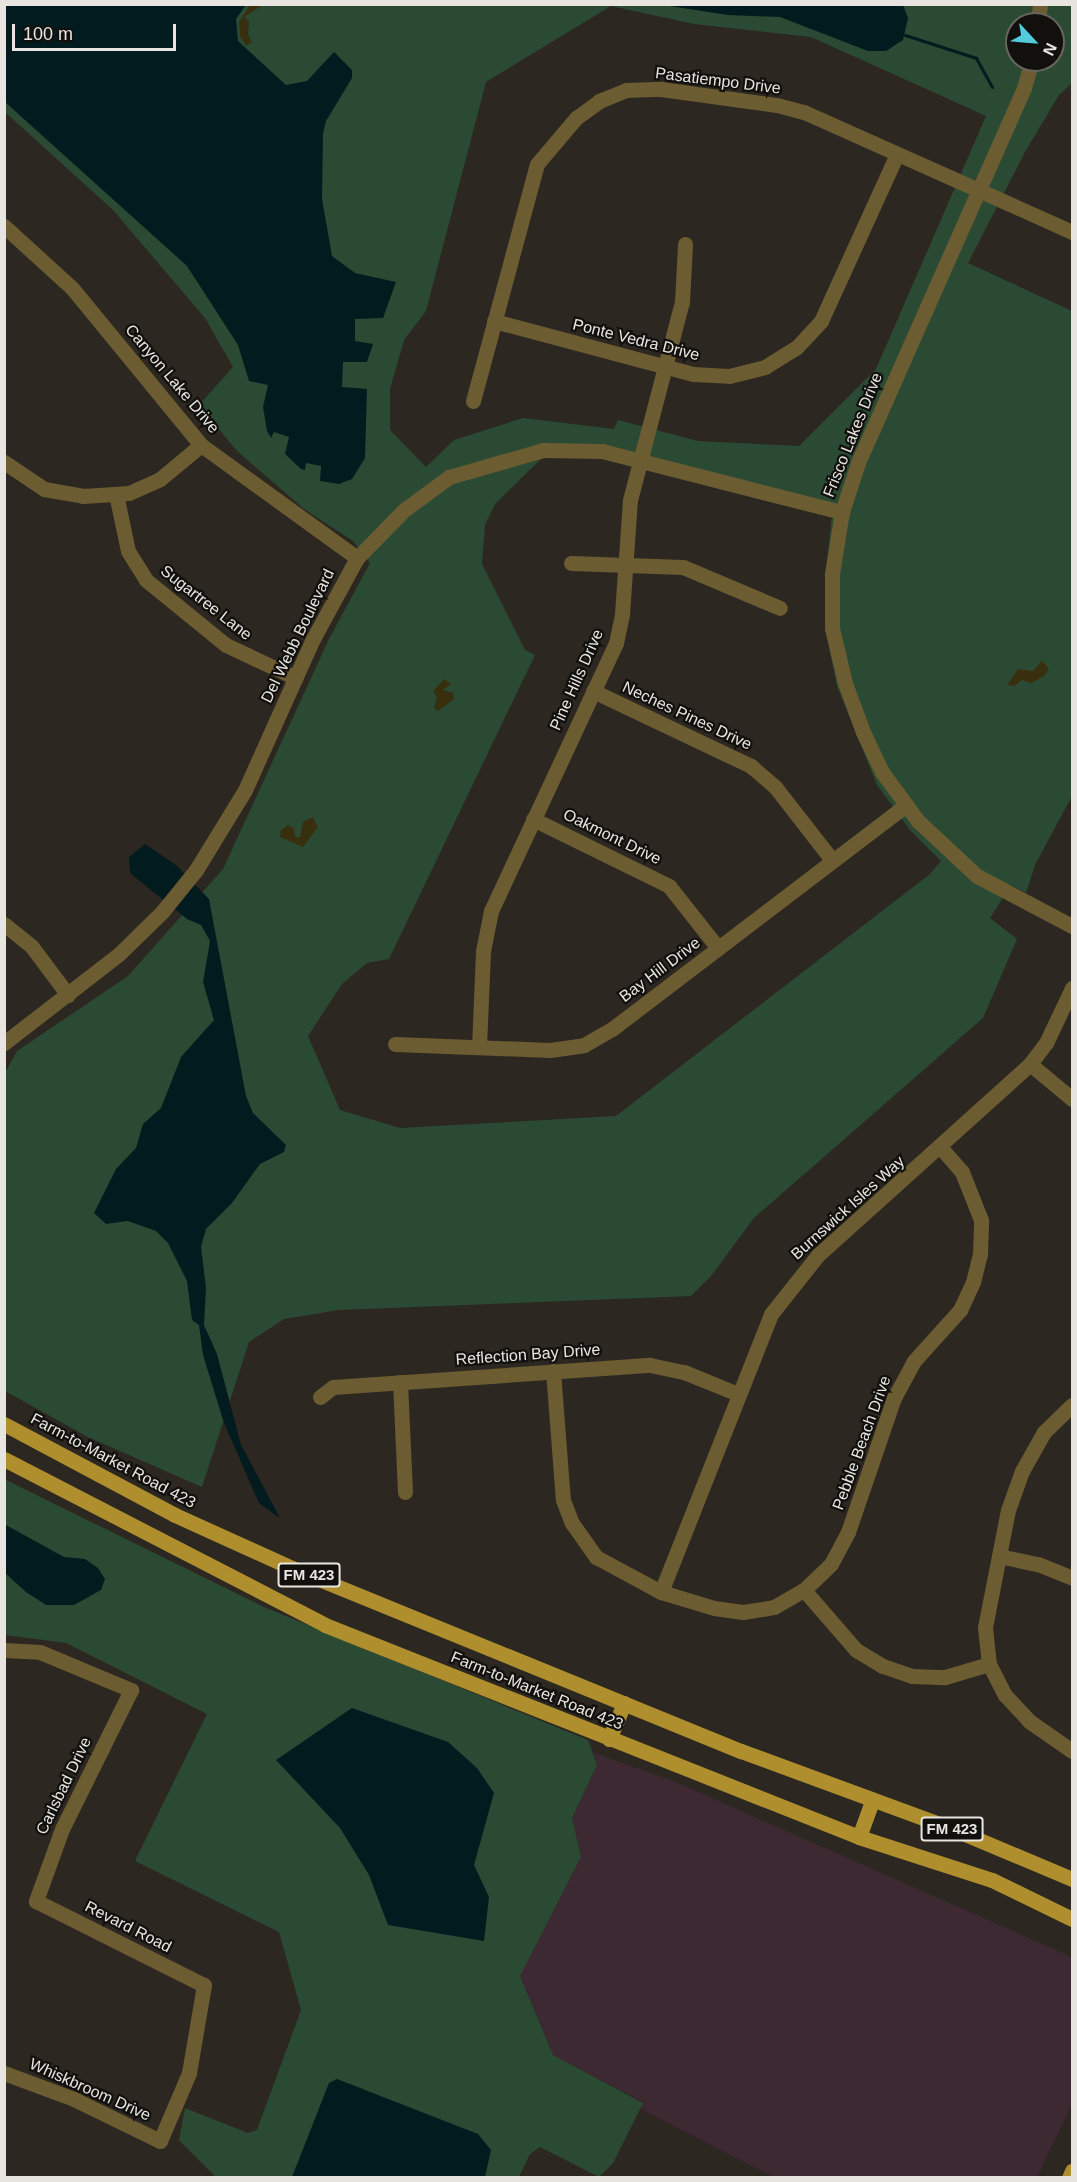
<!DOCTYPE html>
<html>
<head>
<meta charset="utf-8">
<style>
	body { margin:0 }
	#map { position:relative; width:1077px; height:2182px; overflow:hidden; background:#2c2720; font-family:Arial,sans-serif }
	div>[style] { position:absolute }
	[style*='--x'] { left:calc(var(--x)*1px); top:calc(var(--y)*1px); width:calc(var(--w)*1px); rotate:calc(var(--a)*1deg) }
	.commercial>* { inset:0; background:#3c2931 }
	.green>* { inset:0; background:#2b4a34 }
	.sand>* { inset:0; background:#372f0e }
	.water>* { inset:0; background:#021b1e }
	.stream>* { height:3px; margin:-1.5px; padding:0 1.5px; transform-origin:1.5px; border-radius:1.5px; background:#021b1e }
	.minor>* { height:15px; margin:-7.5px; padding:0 7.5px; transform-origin:7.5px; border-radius:7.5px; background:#6b5c32 }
	.major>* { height:15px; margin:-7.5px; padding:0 7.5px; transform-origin:7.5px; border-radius:7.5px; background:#af8f2d }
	span { translate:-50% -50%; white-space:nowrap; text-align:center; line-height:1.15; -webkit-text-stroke:4.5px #12100d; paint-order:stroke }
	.shield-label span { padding:2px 4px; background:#12100d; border:2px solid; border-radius:4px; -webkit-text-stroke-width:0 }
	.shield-label { font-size:15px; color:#e8e5e0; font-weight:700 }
	.street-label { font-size:16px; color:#e8e5e0 }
	.frame { position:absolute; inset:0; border:6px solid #e8e5e0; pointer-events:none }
	.north { position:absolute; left:1005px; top:12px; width:60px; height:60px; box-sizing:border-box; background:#12100d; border:2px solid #686561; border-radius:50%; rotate:116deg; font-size:16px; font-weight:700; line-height:24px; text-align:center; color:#e8e5e0 }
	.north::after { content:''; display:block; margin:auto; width:21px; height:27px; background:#54cadd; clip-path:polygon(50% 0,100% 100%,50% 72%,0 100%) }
	.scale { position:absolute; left:12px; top:24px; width:164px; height:27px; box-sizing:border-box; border:3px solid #e8e5e0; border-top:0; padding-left:8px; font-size:18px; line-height:21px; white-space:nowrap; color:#e8e5e0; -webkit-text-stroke:4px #12100d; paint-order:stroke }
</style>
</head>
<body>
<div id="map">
	<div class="commercial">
		<div style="clip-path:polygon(594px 1753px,671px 1780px,1072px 1957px,1072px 2104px,1037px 2177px,774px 2177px,639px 2108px,643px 2102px,553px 2055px,520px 1976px,581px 1857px,572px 1818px,597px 1765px)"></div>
	</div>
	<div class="green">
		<div style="clip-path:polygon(evenodd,5px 5px,1072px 5px,1072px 83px,1059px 95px,1025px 152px,968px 263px,1072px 311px,1072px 796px,1035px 865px,1026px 893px,1011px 885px,990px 918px,1017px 939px,983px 1018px,754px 1218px,711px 1276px,691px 1296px,339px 1310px,284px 1319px,249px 1342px,202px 1487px,88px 1437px,5px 1391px,5px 1073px,17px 1051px,128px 976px,223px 869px,329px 639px,370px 563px,353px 541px,304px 509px,237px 451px,199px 405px,233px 367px,205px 318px,113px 210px,5px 112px,5px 5px,611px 6px,694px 24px,811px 37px,986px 116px,876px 369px,799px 446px,698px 441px,618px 420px,614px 429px,523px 418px,454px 440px,426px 467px,390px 430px,390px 389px,404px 340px,426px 311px,486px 82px,611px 6px,5px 5px,1017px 24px,1053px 24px,1053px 60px,1017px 60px,1017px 24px,5px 5px,544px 456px,607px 458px,832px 515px,826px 570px,826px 633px,837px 686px,877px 785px,910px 830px,941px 861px,930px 874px,616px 1116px,400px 1128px,340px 1110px,308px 1036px,342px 984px,367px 963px,389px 959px,535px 655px,525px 650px,482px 564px,485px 525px,495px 504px,544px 456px)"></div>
		<div style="clip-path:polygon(4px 1479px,264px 1607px,588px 1740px,597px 1765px,572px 1818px,581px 1857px,520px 1976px,553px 2055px,643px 2103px,613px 2163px,599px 2177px,540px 2147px,530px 2154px,519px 2177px,216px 2177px,179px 2140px,185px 2108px,248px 2133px,257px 2130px,301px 2010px,279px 1932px,135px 1861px,207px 1714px,66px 1643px,5px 1635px)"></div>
	</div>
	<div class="sand">
		<div style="clip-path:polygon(250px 5px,263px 5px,244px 17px,249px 21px,248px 35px,252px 42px,246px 46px,240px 36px,239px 22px)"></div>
		<div style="clip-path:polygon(1042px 661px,1049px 669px,1044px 676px,1031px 683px,1022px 680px,1014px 686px,1007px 685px,1018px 669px,1033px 671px)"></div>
		<div style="clip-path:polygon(444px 679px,451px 684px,443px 690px,453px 693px,454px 699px,438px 711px,434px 708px,437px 697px,433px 691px)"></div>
		<div style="clip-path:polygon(313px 817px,318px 827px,303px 847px,280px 837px,281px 830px,288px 825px,294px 829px,295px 837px,300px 837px,303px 822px)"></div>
	</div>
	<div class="water">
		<div style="clip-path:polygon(4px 5px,246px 5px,236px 19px,238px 41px,286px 85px,307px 81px,334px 52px,352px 70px,352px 78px,326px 121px,323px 134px,322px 199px,332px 256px,355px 273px,396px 282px,383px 318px,355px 319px,355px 341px,373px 344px,367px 362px,343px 362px,342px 387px,367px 389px,365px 458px,352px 479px,339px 484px,320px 481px,321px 466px,306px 463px,305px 470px,301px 469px,285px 454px,289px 437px,274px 432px,271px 438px,267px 431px,263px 407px,268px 385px,249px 381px,238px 345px,187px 266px,5px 102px)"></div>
		<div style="clip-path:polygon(663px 5px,903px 5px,908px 18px,903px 40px,886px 51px,868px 51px,780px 17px,728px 15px)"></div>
		<div style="clip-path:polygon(145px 844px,176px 865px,209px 899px,246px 1096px,253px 1113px,286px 1145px,284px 1152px,260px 1164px,232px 1203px,206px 1229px,201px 1247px,206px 1288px,204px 1325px,217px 1354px,241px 1445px,280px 1518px,259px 1503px,224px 1423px,203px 1355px,199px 1325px,192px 1320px,187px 1281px,168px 1243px,156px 1231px,128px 1221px,106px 1224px,94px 1213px,116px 1169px,136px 1148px,143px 1124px,161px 1108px,181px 1057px,214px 1020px,203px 982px,210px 941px,201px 925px,187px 919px,130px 873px,129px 857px)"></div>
		<div style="clip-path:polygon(4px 1524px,64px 1557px,85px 1559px,98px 1568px,105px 1579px,101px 1590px,74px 1605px,46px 1605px,26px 1592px,5px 1573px)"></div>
		<div style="clip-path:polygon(352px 1708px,448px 1742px,477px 1768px,494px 1793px,474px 1865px,489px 1897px,484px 1941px,388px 1925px,369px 1875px,340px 1828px,276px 1760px)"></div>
		<div style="clip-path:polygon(337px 2079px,478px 2134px,491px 2150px,485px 2177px,292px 2177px,329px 2083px)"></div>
	</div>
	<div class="stream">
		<div style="--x:905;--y:35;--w:75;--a:17.9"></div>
		<div style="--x:976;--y:58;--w:33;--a:61"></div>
	</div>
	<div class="minor">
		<div style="--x:1038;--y:24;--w:20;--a:-84"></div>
		<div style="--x:1032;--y:60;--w:29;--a:106"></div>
		<div style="--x:1024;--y:88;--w:410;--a:113.9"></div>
		<div style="--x:858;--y:463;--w:52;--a:108.1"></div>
		<div style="--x:842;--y:512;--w:63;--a:99.2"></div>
		<div style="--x:832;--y:574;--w:54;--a:90"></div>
		<div style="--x:832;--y:628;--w:57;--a:76.7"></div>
		<div style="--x:845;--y:683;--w:52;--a:69.8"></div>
		<div style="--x:863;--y:732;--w:44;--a:64.6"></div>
		<div style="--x:882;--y:772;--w:61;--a:53.7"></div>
		<div style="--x:918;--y:821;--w:81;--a:43"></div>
		<div style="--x:977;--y:876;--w:107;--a:27.8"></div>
		<div style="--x:4;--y:226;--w:92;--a:42.4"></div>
		<div style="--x:72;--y:288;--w:203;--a:50.6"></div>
		<div style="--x:201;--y:445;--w:193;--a:35.9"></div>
		<div style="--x:494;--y:321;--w:206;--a:14.9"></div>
		<div style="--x:693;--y:374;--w:36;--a:3"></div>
		<div style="--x:729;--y:376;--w:37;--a:-14"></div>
		<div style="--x:765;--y:367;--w:36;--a:-32"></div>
		<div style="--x:796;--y:348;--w:37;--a:-47"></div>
		<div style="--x:821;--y:321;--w:183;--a:-65.5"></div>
		<div style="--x:473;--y:401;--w:245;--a:-74.9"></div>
		<div style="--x:537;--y:164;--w:60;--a:-49.7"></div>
		<div style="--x:576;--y:118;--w:29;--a:-36"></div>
		<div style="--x:599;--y:101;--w:29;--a:-22"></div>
		<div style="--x:626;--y:90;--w:35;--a:-2"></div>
		<div style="--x:661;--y:89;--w:117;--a:7.9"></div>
		<div style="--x:777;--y:105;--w:28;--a:15"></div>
		<div style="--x:804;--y:112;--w:294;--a:24.1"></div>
		<div style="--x:4;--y:462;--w:48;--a:34"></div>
		<div style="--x:44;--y:489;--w:40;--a:10"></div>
		<div style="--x:83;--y:496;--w:46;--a:-3.7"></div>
		<div style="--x:129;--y:493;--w:34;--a:-24"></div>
		<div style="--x:160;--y:479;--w:53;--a:-39.7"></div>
		<div style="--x:116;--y:494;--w:58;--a:78.1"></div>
		<div style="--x:128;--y:551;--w:34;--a:58"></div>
		<div style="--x:146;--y:580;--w:103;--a:39.1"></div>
		<div style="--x:226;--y:645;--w:77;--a:25.2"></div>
		<div style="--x:571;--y:563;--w:112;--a:2"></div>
		<div style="--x:683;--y:567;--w:105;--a:22.9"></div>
		<div style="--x:593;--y:691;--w:175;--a:25.4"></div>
		<div style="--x:751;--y:766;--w:33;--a:41"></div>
		<div style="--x:776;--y:788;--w:91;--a:52.1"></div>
		<div style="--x:533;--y:819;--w:152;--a:26.2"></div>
		<div style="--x:669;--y:886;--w:79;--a:51.7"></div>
		<div style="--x:4;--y:924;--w:36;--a:39"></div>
		<div style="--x:32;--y:947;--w:60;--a:53.1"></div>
		<div style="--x:4;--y:1043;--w:144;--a:-37.7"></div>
		<div style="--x:118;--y:955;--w:62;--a:-44.3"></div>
		<div style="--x:162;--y:912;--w:54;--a:-51"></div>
		<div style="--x:196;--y:870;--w:94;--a:-58.5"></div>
		<div style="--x:245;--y:790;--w:166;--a:-65.8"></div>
		<div style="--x:313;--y:639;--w:92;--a:-61.5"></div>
		<div style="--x:357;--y:558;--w:67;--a:-45.6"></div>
		<div style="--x:404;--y:510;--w:56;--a:-36.3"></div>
		<div style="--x:449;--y:477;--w:98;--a:-16"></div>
		<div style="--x:543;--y:450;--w:59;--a:1"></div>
		<div style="--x:602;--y:451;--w:248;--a:14.3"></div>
		<div style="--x:395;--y:1044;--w:155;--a:2.2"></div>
		<div style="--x:550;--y:1050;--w:34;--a:-8"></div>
		<div style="--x:584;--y:1045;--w:32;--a:-30"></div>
		<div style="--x:612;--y:1029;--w:370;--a:-37.3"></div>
		<div style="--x:479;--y:1047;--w:96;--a:-87.6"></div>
		<div style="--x:483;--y:951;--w:41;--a:-78.7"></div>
		<div style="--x:491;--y:911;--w:296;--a:-65"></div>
		<div style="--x:616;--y:643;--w:30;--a:-78"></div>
		<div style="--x:622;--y:614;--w:114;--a:-86"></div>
		<div style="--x:630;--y:500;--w:205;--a:-75.3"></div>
		<div style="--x:682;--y:302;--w:58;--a:-87"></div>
		<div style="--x:1030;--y:1064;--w:55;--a:39.8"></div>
		<div style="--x:553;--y:1371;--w:129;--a:85.6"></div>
		<div style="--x:563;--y:1500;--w:25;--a:69"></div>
		<div style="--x:572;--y:1523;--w:42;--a:54.8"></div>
		<div style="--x:596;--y:1557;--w:74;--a:28.3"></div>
		<div style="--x:661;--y:1592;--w:55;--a:16.8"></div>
		<div style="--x:714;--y:1608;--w:29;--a:8"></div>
		<div style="--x:743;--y:1612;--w:31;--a:-9"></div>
		<div style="--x:774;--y:1607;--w:34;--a:-30"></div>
		<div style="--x:804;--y:1590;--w:37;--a:-44"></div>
		<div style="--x:831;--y:1564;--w:36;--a:-62"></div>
		<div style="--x:848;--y:1532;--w:142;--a:-71.1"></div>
		<div style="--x:894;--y:1398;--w:42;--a:-61.6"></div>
		<div style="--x:914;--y:1361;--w:69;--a:-48"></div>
		<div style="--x:960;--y:1310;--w:31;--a:-65"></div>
		<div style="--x:973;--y:1282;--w:29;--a:-76"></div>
		<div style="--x:980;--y:1254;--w:34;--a:-88"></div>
		<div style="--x:981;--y:1220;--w:52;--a:-111.6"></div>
		<div style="--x:962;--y:1172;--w:32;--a:-131"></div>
		<div style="--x:400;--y:1382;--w:110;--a:87.4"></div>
		<div style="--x:320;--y:1397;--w:16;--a:-38"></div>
		<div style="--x:333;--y:1387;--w:318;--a:-4"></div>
		<div style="--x:650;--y:1365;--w:35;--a:12"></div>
		<div style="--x:684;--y:1372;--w:58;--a:22.2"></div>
		<div style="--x:1072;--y:1405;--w:39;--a:136"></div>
		<div style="--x:1044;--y:1432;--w:45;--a:119.4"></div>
		<div style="--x:1022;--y:1471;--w:41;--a:109.7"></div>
		<div style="--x:1008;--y:1510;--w:119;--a:101.1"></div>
		<div style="--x:985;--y:1627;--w:37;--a:84"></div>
		<div style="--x:989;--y:1664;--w:35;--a:63"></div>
		<div style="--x:1005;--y:1695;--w:35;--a:47"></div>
		<div style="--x:1029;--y:1721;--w:52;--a:34.9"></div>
		<div style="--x:999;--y:1556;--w:40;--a:12"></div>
		<div style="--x:1038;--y:1564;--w:37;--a:22"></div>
		<div style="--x:804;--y:1590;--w:79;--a:49.1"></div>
		<div style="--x:856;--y:1650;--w:31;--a:31"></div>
		<div style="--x:883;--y:1666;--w:31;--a:19"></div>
		<div style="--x:912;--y:1676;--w:33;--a:2"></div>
		<div style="--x:945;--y:1677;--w:46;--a:-16.5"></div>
		<div style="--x:661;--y:1592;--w:299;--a:-68.4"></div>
		<div style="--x:771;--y:1314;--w:75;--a:-51.5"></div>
		<div style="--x:818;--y:1255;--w:285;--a:-42"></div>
		<div style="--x:1030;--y:1064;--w:26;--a:-53"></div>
		<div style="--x:1046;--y:1043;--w:61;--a:-64.7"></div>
		<div style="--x:4;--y:1650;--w:36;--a:3"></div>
		<div style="--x:40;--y:1652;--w:99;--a:22.7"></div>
		<div style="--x:131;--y:1690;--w:155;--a:116.4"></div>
		<div style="--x:62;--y:1829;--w:77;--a:109.9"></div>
		<div style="--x:36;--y:1901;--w:188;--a:26.6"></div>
		<div style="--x:204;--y:1985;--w:89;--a:99.7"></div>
		<div style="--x:189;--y:2073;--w:74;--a:113.1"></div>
		<div style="--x:160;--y:2141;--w:96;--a:-154"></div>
		<div style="--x:74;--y:2099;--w:75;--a:-159.6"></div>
	</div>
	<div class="major">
		<div style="--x:4;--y:1424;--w:194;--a:28"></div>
		<div style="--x:175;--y:1515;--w:128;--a:24.4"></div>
		<div style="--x:292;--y:1568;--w:485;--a:22.2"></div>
		<div style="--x:741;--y:1751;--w:231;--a:20.2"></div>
		<div style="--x:958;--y:1831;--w:124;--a:22.8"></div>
		<div style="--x:4;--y:1459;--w:361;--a:27.3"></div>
		<div style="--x:325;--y:1625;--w:575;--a:21.65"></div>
		<div style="--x:859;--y:1837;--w:140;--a:17.9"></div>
		<div style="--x:992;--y:1880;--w:89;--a:26"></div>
		<div style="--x:609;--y:1739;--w:39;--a:-67"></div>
		<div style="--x:859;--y:1837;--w:38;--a:-70"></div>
		<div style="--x:1069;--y:2178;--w:8;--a:-67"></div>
	</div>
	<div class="shield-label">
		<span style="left:309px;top:1575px">FM 423</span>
		<span style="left:952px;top:1829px">FM 423</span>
	</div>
	<div class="street-label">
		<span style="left:718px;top:81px;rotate:7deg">Pasatiempo Drive</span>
		<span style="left:636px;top:340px;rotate:14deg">Ponte Vedra Drive</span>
		<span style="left:172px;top:379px;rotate:50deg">Canyon Lake Drive</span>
		<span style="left:853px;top:435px;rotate:-68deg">Frisco Lakes Drive</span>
		<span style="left:206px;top:603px;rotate:38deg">Sugartree Lane</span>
		<span style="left:298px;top:636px;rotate:-64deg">Del Webb Boulevard</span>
		<span style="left:577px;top:680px;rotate:-66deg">Pine Hills Drive</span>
		<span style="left:687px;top:716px;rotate:25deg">Neches Pines Drive</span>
		<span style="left:612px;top:837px;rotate:26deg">Oakmont Drive</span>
		<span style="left:660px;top:970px;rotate:-37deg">Bay Hill Drive</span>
		<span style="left:848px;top:1208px;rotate:-42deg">Burnswick Isles Way</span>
		<span style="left:528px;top:1355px;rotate:-4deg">Reflection Bay Drive</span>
		<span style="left:862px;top:1443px;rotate:-70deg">Pebble Beach Drive</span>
		<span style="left:113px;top:1461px;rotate:28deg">Farm-to-Market Road 423</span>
		<span style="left:537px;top:1691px;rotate:22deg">Farm-to-Market Road 423</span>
		<span style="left:64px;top:1786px;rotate:-64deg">Carlsbad Drive</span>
		<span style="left:128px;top:1927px;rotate:27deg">Revard Road</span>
		<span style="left:90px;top:2090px;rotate:24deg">Whiskbroom Drive</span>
	</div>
	<div class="frame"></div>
	<div class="north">N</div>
	<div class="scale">100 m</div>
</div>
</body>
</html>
